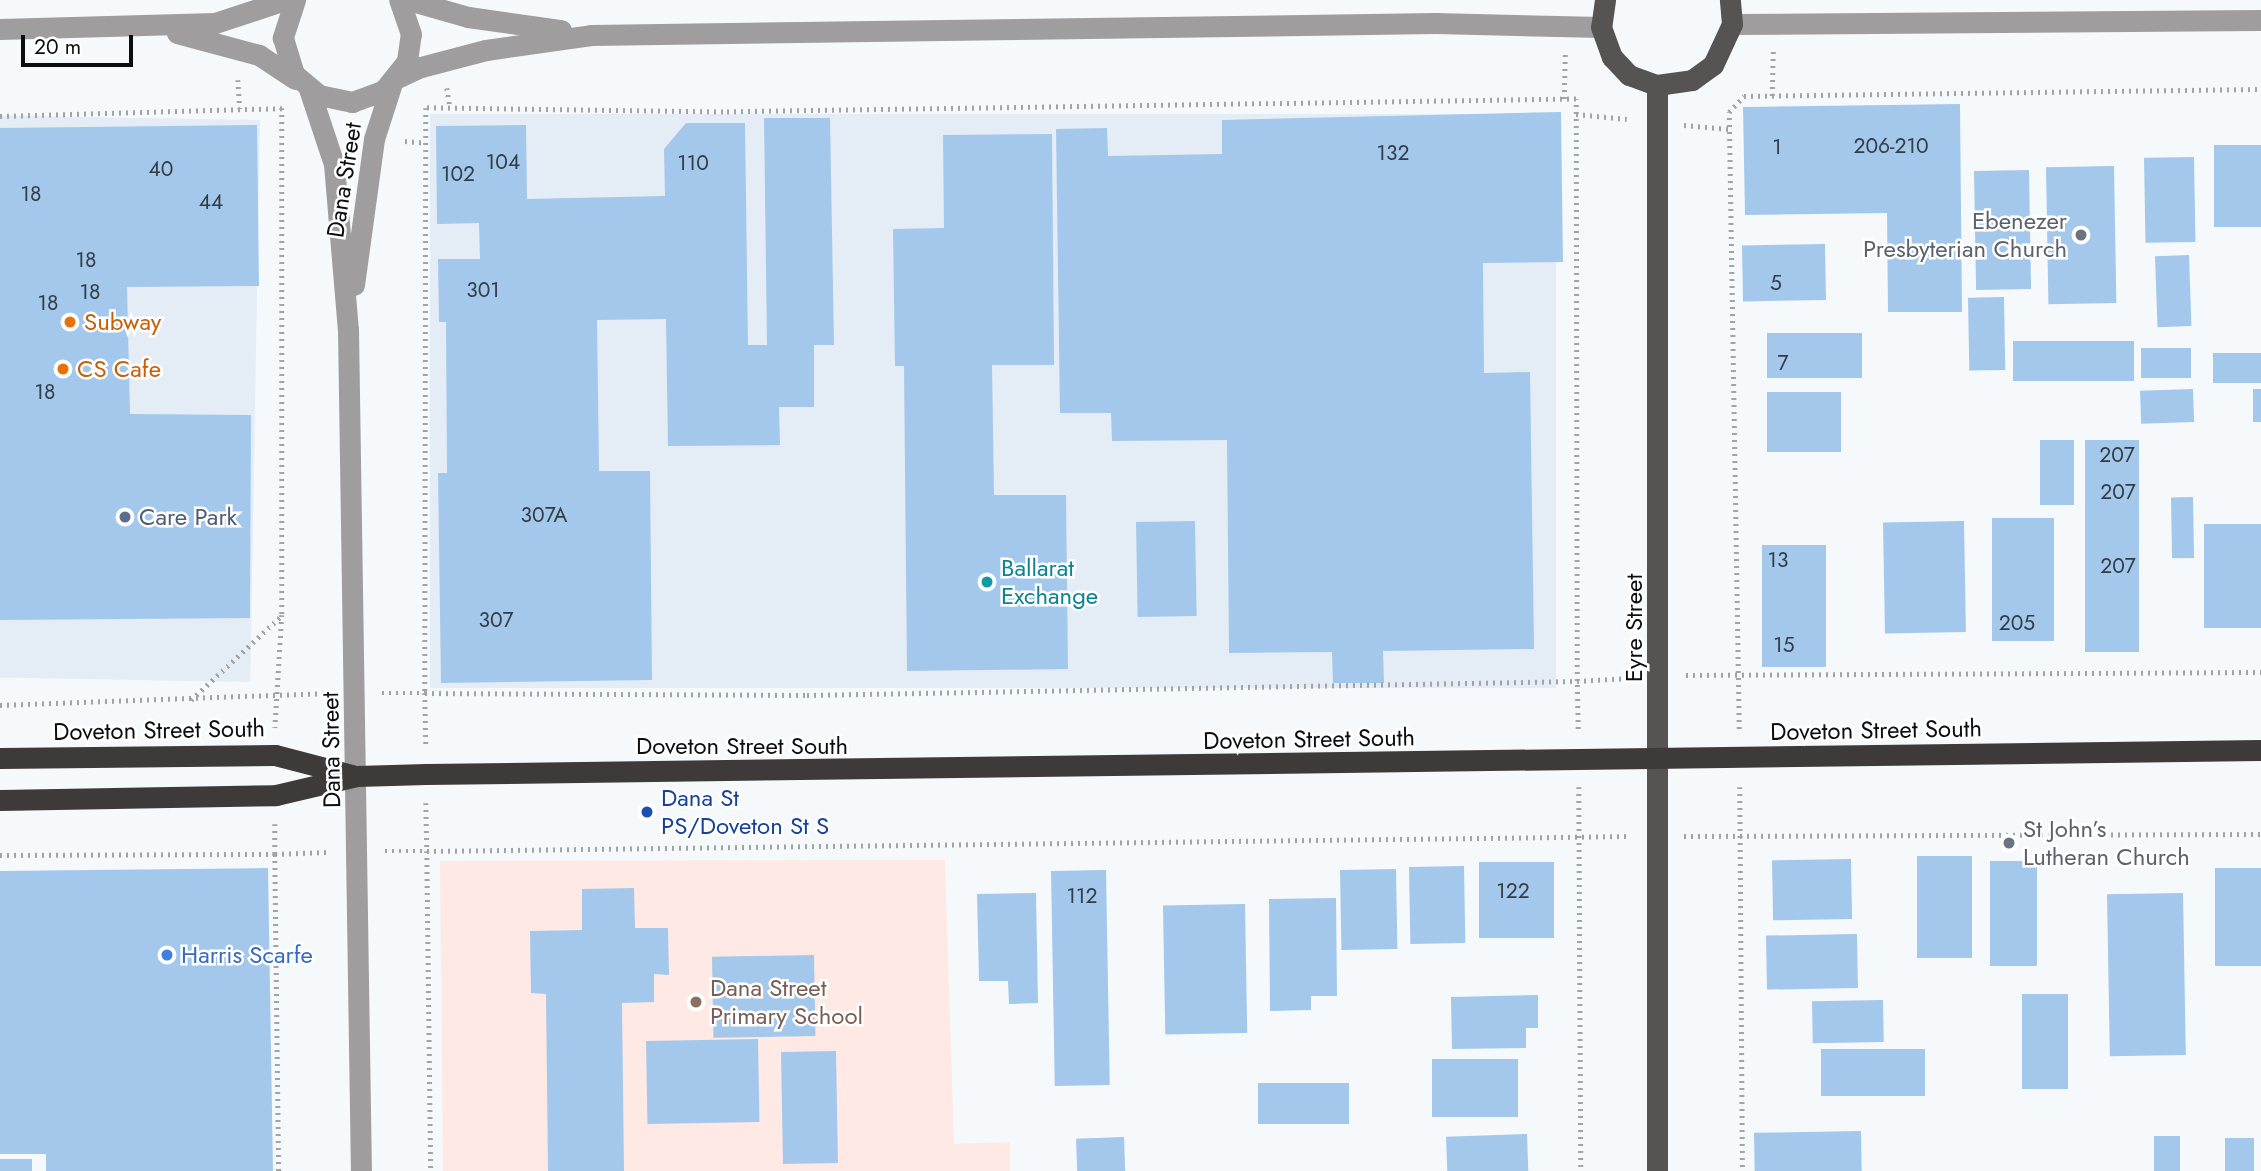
<!DOCTYPE html>
<html>
<head>
<meta charset="utf-8">
<style>
	body { margin:0 }
	#map { position:relative; width:2261px; height:1171px; overflow:hidden; background:#f6f9fc; font-family:Jost,sans-serif }
	div>[style] { position:absolute }
	[style*='--x'] { left:calc(var(--x)*1px); top:calc(var(--y)*1px); width:calc(var(--w)*1px); rotate:calc(var(--a)*1deg) }
	.built>* { inset:0; background:#e4ecf5; transform-origin:0 0 }
	.education>* { inset:0; background:#fee9e4 }
	.building>* { inset:0; background:#a3c8eb; transform-origin:0 0 }
	.path>* { height:4.5px; margin-top:-2.25px; transform-origin:0; background:repeating-linear-gradient(90deg,#a1a3a5 0 2px,transparent 0 7px) }
	.minor>* { height:21px; margin:-10.5px; padding:0 10.5px; transform-origin:10.5px; border-radius:10.5px; background:#9f9d9d }
	.major>* { height:21px; margin:-10.5px; padding:0 10.5px; transform-origin:10.5px; border-radius:10.5px; background:#565353 }
	.highway>* { height:21px; margin:-10.5px; padding:0 10.5px; transform-origin:10.5px; border-radius:10.5px; background:#3e3a39 }
	.dots>* { width:19px; height:19px; translate:-50% -50%; box-sizing:border-box; border:4px solid #fff; border-radius:50% }
	span { translate:-50% -50%; white-space:nowrap; text-align:center; line-height:1.15; -webkit-text-stroke:5px #fff; paint-order:stroke }
	.number-label { font-size:21px; color:#323c45 }
	.number-label span { -webkit-text-stroke-width:0 }
	.street-label { font-size:24px; color:#0c0d0e }
	.worship-label { font-size:24px; color:#5b616d }
	.right { translate:-100% -50%; text-align:right }
	.left { translate:0 -50%; text-align:left }
	.food-label { font-size:24px; color:#c56008 }
	.service-label { font-size:24px; color:#4e5e75 }
	.culture-label { font-size:24px; color:#0d838f }
	.transit-label { font-size:24px; color:#164399 }
	.shop-label { font-size:24px; color:#366cbe }
	.education-label { font-size:24px; color:#785e54 }
	.scale { position:absolute; left:21px; top:35px; width:112px; height:32px; box-sizing:border-box; border:4px solid #0c0d0e; border-top:0; padding-left:9px; font-size:21px; line-height:24px; white-space:nowrap; color:#0c0d0e; -webkit-text-stroke:5px #fff; paint-order:stroke }
</style>
</head>
<body>
<div id="map">
	<div class="built">
		<div style="left:430px;top:114px;width:1126px;height:574px"></div>
		<div style="left:260px;top:120px;width:562px;height:260px;rotate:91deg"></div>
	</div>
	<div class="education">
		<div style="clip-path:polygon(945px 860px,954px 1144px,1010px 1142px,1010px 1171px,443px 1171px,440px 861px)"></div>
	</div>
	<div class="building">
		<div style="clip-path:polygon(1960px 104px,1962px 312px,1888px 312px,1887px 213px,1745px 215px,1743px 107px)"></div>
		<div style="clip-path:polygon(1561px 112px,1563px 262px,1483px 263px,1484px 373px,1530px 372px,1534px 649px,1383px 651px,1384px 683px,1333px 683px,1332px 652px,1229px 653px,1227px 440px,1112px 441px,1111px 413px,1060px 413px,1056px 129px,1107px 128px,1108px 156px,1222px 154px,1222px 120px)"></div>
		<div style="clip-path:polygon(764px 118px,830px 118px,834px 345px,814px 345px,814px 407px,779px 407px,780px 445px,668px 446px,666px 319px,597px 320px,599px 471px,650px 471px,652px 680px,441px 683px,438px 473px,447px 473px,446px 322px,439px 322px,438px 259px,480px 259px,479px 223px,437px 224px,436px 126px,526px 125px,527px 199px,665px 196px,664px 149px,686px 123px,745px 123px,748px 345px,767px 345px)"></div>
		<div style="clip-path:polygon(257px 125px,259px 286px,127px 287px,130px 414px,251px 415px,250px 618px,0 620px,0 128px)"></div>
		<div style="clip-path:polygon(1052px 134px,1054px 365px,992px 365px,994px 495px,1066px 495px,1068px 669px,907px 671px,904px 366px,895px 366px,893px 229px,944px 228px,943px 135px)"></div>
		<div style="left:2214px;top:145px;width:47px;height:82px"></div>
		<div style="left:2194px;top:157px;width:85px;height:50px;rotate:89deg"></div>
		<div style="left:2114px;top:166px;width:137px;height:68px;rotate:89deg"></div>
		<div style="left:2029px;top:170px;width:119px;height:55px;rotate:89deg"></div>
		<div style="left:1825px;top:244px;width:56px;height:83px;rotate:89deg"></div>
		<div style="left:2189px;top:255px;width:71px;height:34px;rotate:88deg"></div>
		<div style="left:2004px;top:297px;width:73px;height:36px;rotate:89deg"></div>
		<div style="left:1862px;top:333px;width:45px;height:95px;rotate:90deg"></div>
		<div style="left:2134px;top:341px;width:40px;height:121px;rotate:90deg"></div>
		<div style="left:2141px;top:348px;width:50px;height:30px"></div>
		<div style="left:2261px;top:353px;width:30px;height:48px;rotate:90deg"></div>
		<div style="left:2193px;top:389px;width:33px;height:53px;rotate:88deg"></div>
		<div style="left:2253px;top:389px;width:8px;height:33px"></div>
		<div style="left:1841px;top:392px;width:60px;height:74px;rotate:90deg"></div>
		<div style="left:2040px;top:440px;width:34px;height:65px"></div>
		<div style="left:2085px;top:440px;width:54px;height:212px"></div>
		<div style="left:2193px;top:497px;width:61px;height:22px;rotate:89deg"></div>
		<div style="left:2054px;top:518px;width:123px;height:62px;rotate:90deg"></div>
		<div style="left:1195px;top:521px;width:95px;height:59px;rotate:89deg"></div>
		<div style="left:1964px;top:521px;width:111px;height:81px;rotate:89deg"></div>
		<div style="left:2261px;top:524px;width:104px;height:57px;rotate:90deg"></div>
		<div style="left:1762px;top:545px;width:64px;height:122px"></div>
		<div style="left:1972px;top:856px;width:102px;height:55px;rotate:90deg"></div>
		<div style="left:1851px;top:859px;width:60px;height:79px;rotate:89deg"></div>
		<div style="left:1990px;top:861px;width:47px;height:105px"></div>
		<div style="left:1479px;top:862px;width:75px;height:76px"></div>
		<div style="left:1464px;top:866px;width:77px;height:55px;rotate:89deg"></div>
		<div style="clip-path:polygon(268px 868px,273px 1171px,46px 1171px,46px 1154px,0 1154px,0 871px)"></div>
		<div style="left:2215px;top:868px;width:46px;height:98px"></div>
		<div style="left:1396px;top:869px;width:80px;height:56px;rotate:89deg"></div>
		<div style="left:1106px;top:870px;width:215px;height:55px;rotate:89deg"></div>
		<div style="clip-path:polygon(634px 888px,635px 928px,668px 928px,669px 975px,654px 974px,654px 1002px,622px 1003px,624px 1171px,548px 1171px,546px 994px,531px 993px,530px 931px,582px 930px,582px 889px)"></div>
		<div style="clip-path:polygon(1036px 893px,1038px 1003px,1009px 1004px,1008px 981px,979px 981px,977px 894px)"></div>
		<div style="left:2183px;top:893px;width:162px;height:76px;rotate:89deg"></div>
		<div style="clip-path:polygon(1336px 898px,1337px 996px,1311px 996px,1311px 1010px,1270px 1011px,1269px 899px)"></div>
		<div style="left:1245px;top:904px;width:129px;height:82px;rotate:89deg"></div>
		<div style="left:1857px;top:934px;width:54px;height:91px;rotate:89deg"></div>
		<div style="left:814px;top:955px;width:81px;height:102px;rotate:89deg"></div>
		<div style="left:2022px;top:994px;width:46px;height:95px"></div>
		<div style="clip-path:polygon(1538px 995px,1538px 1028px,1526px 1028px,1526px 1048px,1452px 1049px,1451px 997px)"></div>
		<div style="left:1883px;top:1000px;width:42px;height:71px;rotate:89deg"></div>
		<div style="left:758px;top:1039px;width:83px;height:112px;rotate:89deg"></div>
		<div style="left:1925px;top:1049px;width:47px;height:104px;rotate:90deg"></div>
		<div style="left:836px;top:1051px;width:112px;height:55px;rotate:89deg"></div>
		<div style="left:1518px;top:1059px;width:58px;height:86px;rotate:90deg"></div>
		<div style="left:1349px;top:1083px;width:41px;height:91px;rotate:90deg"></div>
		<div style="left:1861px;top:1131px;width:40px;height:107px;rotate:89deg"></div>
		<div style="left:1527px;top:1134px;width:37px;height:81px;rotate:88deg"></div>
		<div style="left:2154px;top:1136px;width:26px;height:35px"></div>
		<div style="left:1124px;top:1137px;width:34px;height:48px;rotate:88deg"></div>
		<div style="left:2225px;top:1138px;width:29px;height:33px"></div>
		<div style="left:0;top:1159px;width:32px;height:12px"></div>
	</div>
	<div class="path">
		<div style="--x:238;--y:80;--w:29;--a:86"></div>
		<div style="--x:447;--y:88;--w:20;--a:81"></div>
		<div style="--x:1772;--y:96;--w:45;--a:-88.7"></div>
		<div style="--x:1564;--y:99;--w:45;--a:-88.7"></div>
		<div style="--x:1576;--y:114;--w:51;--a:5.6"></div>
		<div style="--x:0;--y:116;--w:282;--a:-1.6"></div>
		<div style="--x:282;--y:108;--w:507;--a:90"></div>
		<div style="--x:282;--y:615;--w:113;--a:93.5"></div>
		<div style="--x:1684;--y:125;--w:45;--a:5.1"></div>
		<div style="--x:405;--y:141;--w:21;--a:5"></div>
		<div style="--x:1686;--y:675;--w:575;--a:-0.3"></div>
		<div style="--x:382;--y:693;--w:43;--a:0"></div>
		<div style="--x:425;--y:693;--w:382;--a:0.3"></div>
		<div style="--x:807;--y:695;--w:770;--a:-1.04"></div>
		<div style="--x:1577;--y:681;--w:582;--a:-90.1"></div>
		<div style="--x:1576;--y:99;--w:853;--a:179.13"></div>
		<div style="--x:723;--y:112;--w:297;--a:-179.2"></div>
		<div style="--x:426;--y:108;--w:585;--a:90.1"></div>
		<div style="--x:425;--y:693;--w:52;--a:88.9"></div>
		<div style="--x:191;--y:700;--w:125;--a:-43"></div>
		<div style="--x:0;--y:705;--w:324;--a:-2.1"></div>
		<div style="--x:1578;--y:729;--w:48;--a:-91.2"></div>
		<div style="--x:1577;--y:681;--w:52;--a:-3.3"></div>
		<div style="--x:1739;--y:729;--w:617;--a:-90.93"></div>
		<div style="--x:1729;--y:112;--w:22;--a:-47"></div>
		<div style="--x:1744;--y:96;--w:517;--a:-0.78"></div>
		<div style="--x:1579;--y:787;--w:384;--a:89.7"></div>
		<div style="--x:1740;--y:787;--w:384;--a:89.6"></div>
		<div style="--x:426;--y:803;--w:48;--a:88.8"></div>
		<div style="--x:427;--y:851;--w:1203;--a:-0.71"></div>
		<div style="--x:275;--y:824;--w:30;--a:90"></div>
		<div style="--x:275;--y:854;--w:52;--a:-2.2"></div>
		<div style="--x:1684;--y:836;--w:577;--a:-0.2"></div>
		<div style="--x:385;--y:851;--w:42;--a:0"></div>
		<div style="--x:427;--y:851;--w:320;--a:89.3"></div>
		<div style="--x:0;--y:855;--w:275;--a:-0.2"></div>
		<div style="--x:275;--y:854;--w:317;--a:89.3"></div>
	</div>
	<div class="minor">
		<div style="--x:295;--y:0;--w:40;--a:108"></div>
		<div style="--x:283;--y:38;--w:38;--a:73"></div>
		<div style="--x:294;--y:74;--w:33;--a:40"></div>
		<div style="--x:319;--y:95;--w:34;--a:12"></div>
		<div style="--x:352;--y:102;--w:33;--a:-20"></div>
		<div style="--x:383;--y:91;--w:38;--a:-51"></div>
		<div style="--x:407;--y:61;--w:27;--a:-82"></div>
		<div style="--x:411;--y:34;--w:36;--a:-109"></div>
		<div style="--x:408;--y:0;--w:62;--a:15.8"></div>
		<div style="--x:468;--y:17;--w:94;--a:8"></div>
		<div style="--x:1732;--y:24;--w:529;--a:-0.43"></div>
		<div style="--x:0;--y:29;--w:215;--a:-1.6"></div>
		<div style="--x:215;--y:23;--w:74;--a:-18.2"></div>
		<div style="--x:177;--y:33;--w:85;--a:15"></div>
		<div style="--x:259;--y:55;--w:43;--a:33.7"></div>
		<div style="--x:397;--y:78;--w:26;--a:-25"></div>
		<div style="--x:421;--y:67;--w:67;--a:-14.7"></div>
		<div style="--x:486;--y:50;--w:106;--a:-8.1"></div>
		<div style="--x:591;--y:35;--w:844;--a:-0.81"></div>
		<div style="--x:1435;--y:23;--w:166;--a:1.4"></div>
		<div style="--x:309;--y:89;--w:79;--a:71.6"></div>
		<div style="--x:334;--y:164;--w:166;--a:85.2"></div>
		<div style="--x:348;--y:329;--w:842;--a:89.12"></div>
		<div style="--x:354;--y:285;--w:147;--a:-82.2"></div>
		<div style="--x:374;--y:139;--w:59;--a:-72.2"></div>
	</div>
	<div class="major">
		<div style="--x:1605;--y:0;--w:27;--a:98"></div>
		<div style="--x:1601;--y:27;--w:32;--a:70"></div>
		<div style="--x:1612;--y:57;--w:25;--a:47"></div>
		<div style="--x:1629;--y:75;--w:30;--a:20"></div>
		<div style="--x:1657;--y:85;--w:35;--a:-8"></div>
		<div style="--x:1692;--y:80;--w:26;--a:-36"></div>
		<div style="--x:1713;--y:65;--w:45;--a:-65.1"></div>
		<div style="--x:1732;--y:24;--w:24;--a:-95"></div>
		<div style="--x:1657;--y:85;--w:1086;--a:90"></div>
	</div>
	<div class="highway">
		<div style="--x:0;--y:758;--w:275;--a:-0.6"></div>
		<div style="--x:275;--y:755;--w:80;--a:14.6"></div>
		<div style="--x:0;--y:800;--w:276;--a:-1"></div>
		<div style="--x:276;--y:795;--w:83;--a:-13.2"></div>
		<div style="--x:357;--y:776;--w:69;--a:-1.7"></div>
		<div style="--x:426;--y:774;--w:1835;--a:-0.75"></div>
	</div>
	<div class="dots">
		<div style="left:2081px;top:235px;background:#6b7280"></div>
		<div style="left:70px;top:322px;background:#e8710a"></div>
		<div style="left:63px;top:369px;background:#e8710a"></div>
		<div style="left:125px;top:517px;background:#5c6f8a"></div>
		<div style="left:987px;top:582px;background:#0f9aa8"></div>
		<div style="left:647px;top:812px;background:#1a4fb4"></div>
		<div style="left:2009px;top:843px;background:#6b7280"></div>
		<div style="left:167px;top:955px;background:#3f7fe0"></div>
		<div style="left:696px;top:1002px;background:#8d6e63"></div>
	</div>
	<div class="number-label">
		<span style="left:1891px;top:146px">206-210</span>
		<span style="left:1777px;top:147px">1</span>
		<span style="left:1393px;top:153px">132</span>
		<span style="left:503px;top:162px">104</span>
		<span style="left:693px;top:163px">110</span>
		<span style="left:161px;top:169px">40</span>
		<span style="left:458px;top:174px">102</span>
		<span style="left:31px;top:194px">18</span>
		<span style="left:211px;top:202px">44</span>
		<span style="left:86px;top:260px">18</span>
		<span style="left:1776px;top:283px">5</span>
		<span style="left:483px;top:290px">301</span>
		<span style="left:90px;top:292px">18</span>
		<span style="left:48px;top:303px">18</span>
		<span style="left:1783px;top:363px">7</span>
		<span style="left:45px;top:392px">18</span>
		<span style="left:2117px;top:455px">207</span>
		<span style="left:2118px;top:492px">207</span>
		<span style="left:544px;top:515px">307A</span>
		<span style="left:1778px;top:560px">13</span>
		<span style="left:2118px;top:566px">207</span>
		<span style="left:496px;top:620px">307</span>
		<span style="left:2017px;top:623px">205</span>
		<span style="left:1784px;top:645px">15</span>
		<span style="left:1513px;top:891px">122</span>
		<span style="left:1082px;top:896px">112</span>
	</div>
	<div class="street-label">
		<span style="left:344px;top:180px;rotate:-81deg">Dana Street</span>
		<span style="left:1634px;top:628px;rotate:-90deg">Eyre Street</span>
		<span style="left:159px;top:730px;rotate:-1deg">Doveton Street South</span>
		<span style="left:1876px;top:730px;rotate:-1deg">Doveton Street South</span>
		<span style="left:1309px;top:739px;rotate:-1deg">Doveton Street South</span>
		<span style="left:742px;top:746px">Doveton Street South</span>
		<span style="left:331px;top:750px;rotate:-91deg">Dana Street</span>
	</div>
	<div class="worship-label">
		<span class="right" style="left:2067px;top:235px">Ebenezer<br>Presbyterian Church</span>
		<span class="left" style="left:2023px;top:843px">St John’s<br>Lutheran Church</span>
	</div>
	<div class="food-label">
		<span class="left" style="left:84px;top:322px">Subway</span>
		<span class="left" style="left:77px;top:369px">CS Cafe</span>
	</div>
	<div class="service-label">
		<span class="left" style="left:139px;top:517px">Care Park</span>
	</div>
	<div class="culture-label">
		<span class="left" style="left:1001px;top:582px">Ballarat<br>Exchange</span>
	</div>
	<div class="transit-label">
		<span class="left" style="left:661px;top:812px">Dana St<br>PS/Doveton St S</span>
	</div>
	<div class="shop-label">
		<span class="left" style="left:181px;top:955px">Harris Scarfe</span>
	</div>
	<div class="education-label">
		<span class="left" style="left:710px;top:1002px">Dana Street<br>Primary School</span>
	</div>
	<div class="scale">20 m</div>
</div>
</body>
</html>
